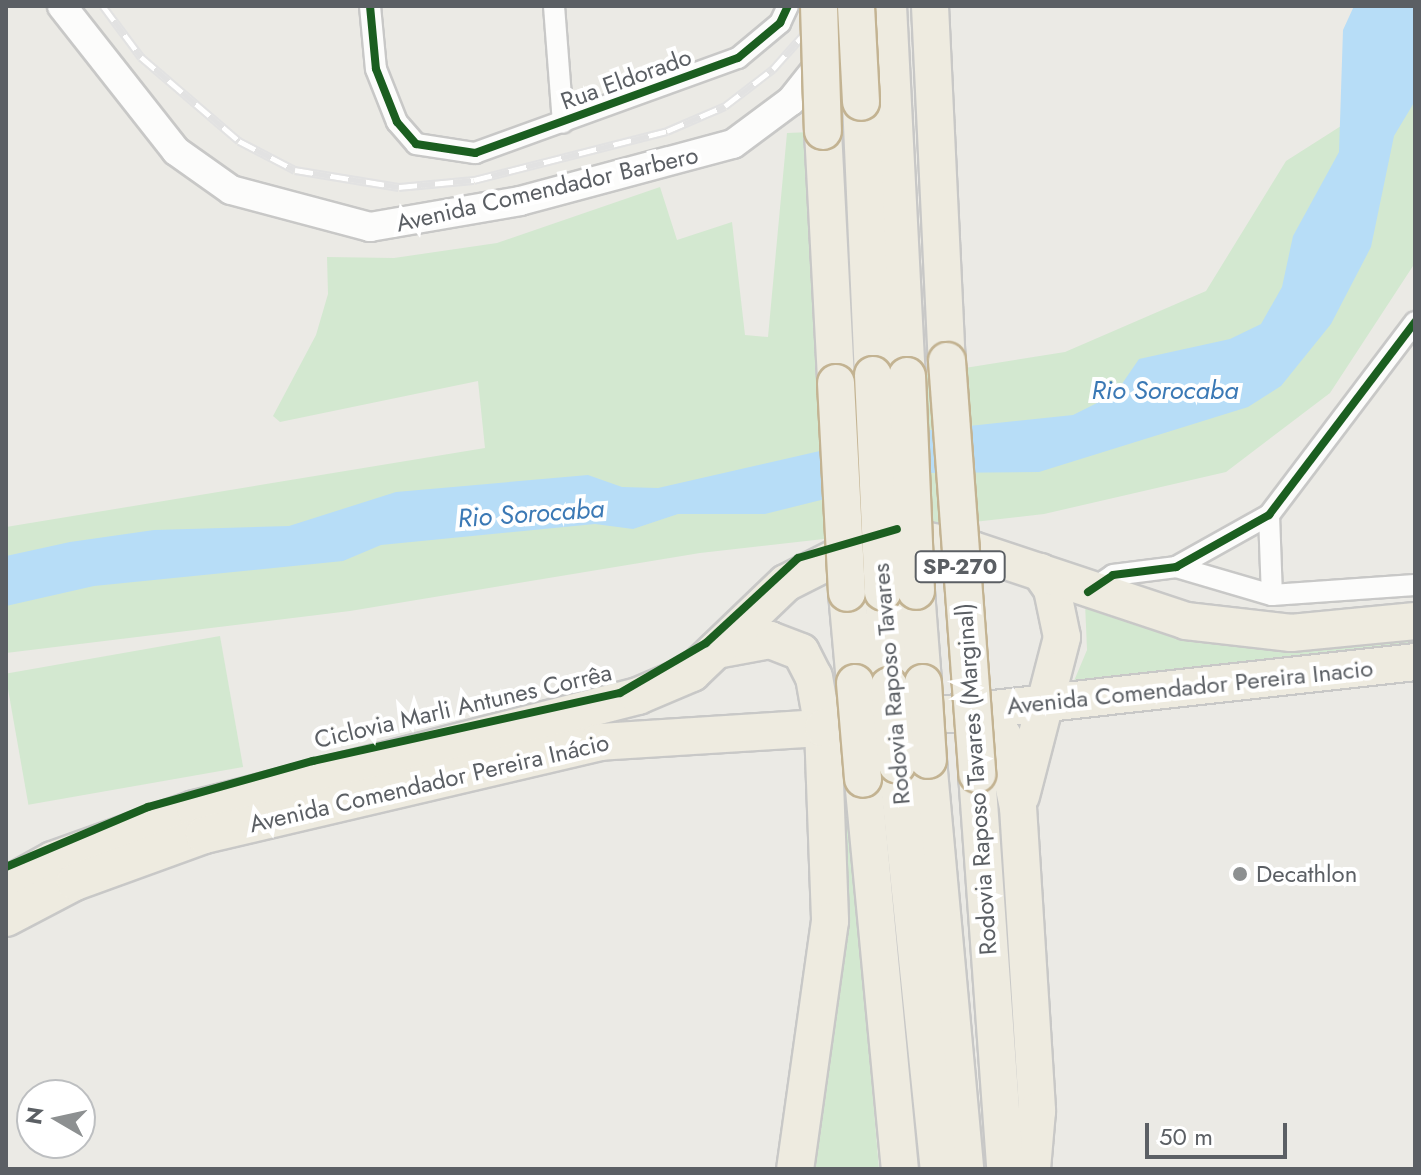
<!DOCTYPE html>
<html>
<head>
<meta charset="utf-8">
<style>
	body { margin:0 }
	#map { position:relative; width:1421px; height:1175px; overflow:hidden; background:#ebeae5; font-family:Jost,sans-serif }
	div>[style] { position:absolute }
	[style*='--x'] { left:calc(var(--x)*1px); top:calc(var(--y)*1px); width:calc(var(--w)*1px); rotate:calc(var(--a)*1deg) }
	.green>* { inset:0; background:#d3e8d0; transform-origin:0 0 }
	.water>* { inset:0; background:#b7ddf7 }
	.roads { filter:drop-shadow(2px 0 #c8c8c7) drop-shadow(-2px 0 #c8c8c7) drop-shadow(0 2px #c8c8c7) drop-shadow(0 -2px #c8c8c7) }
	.street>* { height:20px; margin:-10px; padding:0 10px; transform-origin:10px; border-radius:10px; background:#fcfcfb }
	.secondary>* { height:28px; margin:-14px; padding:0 14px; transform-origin:14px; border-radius:14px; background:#fcfcfb }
	.highway>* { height:36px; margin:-18px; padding:0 18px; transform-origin:18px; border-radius:18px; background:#eeebe0 }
	.rail>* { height:9px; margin-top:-4.5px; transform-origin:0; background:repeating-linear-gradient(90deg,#fff 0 18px,#e2e2e2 0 36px); box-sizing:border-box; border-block:2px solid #e2e2e2 }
	.bridges { filter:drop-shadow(2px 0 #c3b392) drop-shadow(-2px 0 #c3b392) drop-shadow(0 2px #c3b392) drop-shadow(0 -2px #c3b392) }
	.highway-bridge>* { height:36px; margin:-18px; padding:0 18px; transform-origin:18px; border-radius:18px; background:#eeebe0 }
	.cycleway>* { height:8px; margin:-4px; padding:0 4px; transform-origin:4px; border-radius:4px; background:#1b5e20 }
	.dots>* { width:22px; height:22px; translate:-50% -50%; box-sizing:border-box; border:4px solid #fff; border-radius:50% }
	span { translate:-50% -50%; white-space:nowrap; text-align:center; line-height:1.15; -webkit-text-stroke:8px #fff; paint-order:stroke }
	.shield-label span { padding:2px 6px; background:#fff; border:2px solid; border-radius:6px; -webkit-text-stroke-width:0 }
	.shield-label { font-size:22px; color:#5b5f64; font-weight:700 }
	.street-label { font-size:24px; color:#5b5f64 }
	.poi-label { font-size:24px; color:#5b5f64 }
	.left { translate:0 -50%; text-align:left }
	.water-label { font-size:26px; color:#3b79b5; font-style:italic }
	.frame { position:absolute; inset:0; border:8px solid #5b5f64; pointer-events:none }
	.north { position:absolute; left:16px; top:1079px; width:80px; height:80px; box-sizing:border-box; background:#fff; border:2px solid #bdbfc1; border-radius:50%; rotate:279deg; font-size:22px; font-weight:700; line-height:32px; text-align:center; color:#5b5f64 }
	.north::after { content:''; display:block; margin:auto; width:28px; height:36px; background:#8d9091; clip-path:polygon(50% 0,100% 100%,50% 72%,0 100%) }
	.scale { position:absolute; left:1145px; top:1123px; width:142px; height:36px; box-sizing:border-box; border:4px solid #5b5f64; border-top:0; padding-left:10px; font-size:24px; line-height:28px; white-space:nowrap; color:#5b5f64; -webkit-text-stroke:6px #fff; paint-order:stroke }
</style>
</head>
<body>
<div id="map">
	<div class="green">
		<div style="clip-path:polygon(1415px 104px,1413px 266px,1330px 393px,1226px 472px,1044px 514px,700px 553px,350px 611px,6px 653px,6px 527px,485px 448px,478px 381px,280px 422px,273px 416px,316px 335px,328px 294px,327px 257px,394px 258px,497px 243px,660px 187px,677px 240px,732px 222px,745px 335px,768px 337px,787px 133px,811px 132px,827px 390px,1065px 352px,1206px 291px,1286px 161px,1374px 105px)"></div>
		<div style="clip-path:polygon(1085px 603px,1415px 630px,1415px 650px,1071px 688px,1087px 650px)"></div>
		<div style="left:220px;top:636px;width:133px;height:218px;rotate:80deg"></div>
		<div style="clip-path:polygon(836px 756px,844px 756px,879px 1169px,812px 1169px)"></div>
	</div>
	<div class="water">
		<div style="clip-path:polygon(1354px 6px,1415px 6px,1415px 101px,1394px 136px,1371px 247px,1331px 324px,1281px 386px,1248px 407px,1039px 472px,929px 473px,765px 514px,678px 514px,633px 529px,595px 524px,381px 545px,343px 561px,94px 586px,6px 606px,6px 556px,70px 542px,154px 530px,289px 526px,396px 492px,588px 475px,622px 487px,658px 488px,894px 434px,1073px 415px,1115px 394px,1139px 359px,1230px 339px,1261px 324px,1282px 287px,1293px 236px,1339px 152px,1343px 30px)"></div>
	</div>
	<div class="roads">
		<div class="street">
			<div style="--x:370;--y:6;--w:63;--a:84.6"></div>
			<div style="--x:376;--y:69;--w:57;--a:68.4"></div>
			<div style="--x:397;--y:122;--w:29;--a:49"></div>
			<div style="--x:416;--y:144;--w:60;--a:8.7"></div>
			<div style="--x:475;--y:153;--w:280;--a:-19.9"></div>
			<div style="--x:738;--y:58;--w:55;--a:-39.8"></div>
			<div style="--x:780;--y:23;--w:19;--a:-65"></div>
			<div style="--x:554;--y:6;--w:117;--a:85.6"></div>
			<div style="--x:1269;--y:515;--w:80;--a:87.9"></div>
			<div style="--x:1176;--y:567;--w:100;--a:16.3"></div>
			<div style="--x:1272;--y:595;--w:143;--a:-4"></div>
			<div style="--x:1088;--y:592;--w:30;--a:-34"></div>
			<div style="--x:1113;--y:575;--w:64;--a:-7.2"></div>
			<div style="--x:1176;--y:567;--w:107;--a:-29.2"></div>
			<div style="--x:1269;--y:515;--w:242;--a:-52.9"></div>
		</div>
		<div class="secondary">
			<div style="--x:62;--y:6;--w:184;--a:51.8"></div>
			<div style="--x:176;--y:151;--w:67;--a:35.3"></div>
			<div style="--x:231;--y:190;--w:144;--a:14.9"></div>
			<div style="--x:370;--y:227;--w:152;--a:-9.8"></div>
			<div style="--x:520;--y:201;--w:220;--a:-15"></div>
			<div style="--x:733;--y:144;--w:72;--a:-36.6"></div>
			<div style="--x:791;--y:101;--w:117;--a:-51.6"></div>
		</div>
		<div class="highway">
			<div style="--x:888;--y:6;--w:370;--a:87.1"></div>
			<div style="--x:930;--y:6;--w:355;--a:87.3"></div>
			<div style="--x:861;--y:102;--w:273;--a:87.5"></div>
			<div style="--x:823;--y:131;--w:252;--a:87"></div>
			<div style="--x:916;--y:591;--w:92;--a:85.6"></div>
			<div style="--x:883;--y:592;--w:94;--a:86.3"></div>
			<div style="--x:847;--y:593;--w:90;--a:84.9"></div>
			<div style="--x:716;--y:650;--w:55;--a:-10.5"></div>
			<div style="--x:770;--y:640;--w:33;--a:21"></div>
			<div style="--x:801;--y:652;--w:28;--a:63"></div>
			<div style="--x:814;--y:677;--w:52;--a:80"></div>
			<div style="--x:823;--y:728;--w:193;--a:87.9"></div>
			<div style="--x:830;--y:921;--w:250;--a:98"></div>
			<div style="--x:978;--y:711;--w:35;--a:45"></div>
			<div style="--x:1003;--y:736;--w:73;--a:78.1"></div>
			<div style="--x:1018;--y:807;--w:305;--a:86.4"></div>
			<div style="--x:1037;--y:1111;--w:58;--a:94.9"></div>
			<div style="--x:928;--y:760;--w:411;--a:84.8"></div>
			<div style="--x:897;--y:765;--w:406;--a:84.1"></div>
			<div style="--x:977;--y:774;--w:396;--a:85.9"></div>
			<div style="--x:863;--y:779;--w:392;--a:84.6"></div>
			<div style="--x:1021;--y:796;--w:164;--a:-75.5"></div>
			<div style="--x:1062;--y:637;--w:49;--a:-101.8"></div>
			<div style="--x:1052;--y:589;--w:21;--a:-125"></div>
			<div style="--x:6;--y:886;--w:54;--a:-29"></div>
			<div style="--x:53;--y:860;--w:151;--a:-19.8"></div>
			<div style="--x:195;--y:809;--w:457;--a:-14.3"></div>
			<div style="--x:638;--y:696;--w:59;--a:-23.1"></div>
			<div style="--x:692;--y:673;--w:130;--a:-43.8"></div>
			<div style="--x:786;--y:583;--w:82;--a:-26.9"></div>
			<div style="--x:859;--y:546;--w:50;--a:-10.4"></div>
			<div style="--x:908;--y:537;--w:66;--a:11.3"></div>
			<div style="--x:973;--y:550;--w:225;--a:18.4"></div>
			<div style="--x:1186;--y:621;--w:106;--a:6.5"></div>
			<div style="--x:1291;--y:633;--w:125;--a:-5.5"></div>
			<div style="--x:6;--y:918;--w:78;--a:-27.6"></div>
			<div style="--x:75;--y:882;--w:137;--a:-20"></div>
			<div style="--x:204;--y:835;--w:406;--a:-13.2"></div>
			<div style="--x:599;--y:742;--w:224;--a:-3.6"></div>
			<div style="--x:823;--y:728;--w:596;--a:-6.36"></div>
		</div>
	</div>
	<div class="rail">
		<div style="--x:103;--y:6;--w:64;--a:53.3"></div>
		<div style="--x:141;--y:57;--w:129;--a:40.6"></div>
		<div style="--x:239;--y:141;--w:63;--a:27.4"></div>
		<div style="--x:295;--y:170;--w:105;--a:9.3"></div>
		<div style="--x:399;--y:187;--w:75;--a:-5.3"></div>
		<div style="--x:474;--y:180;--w:199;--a:-14.2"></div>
		<div style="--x:667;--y:131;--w:63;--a:-23.3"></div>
		<div style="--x:725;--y:106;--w:61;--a:-37.6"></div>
		<div style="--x:773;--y:69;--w:84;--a:-48.4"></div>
	</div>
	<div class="bridges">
		<div class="highway-bridge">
			<div style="--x:819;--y:6;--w:125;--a:88.2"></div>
			<div style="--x:856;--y:6;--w:96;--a:87"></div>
			<div style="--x:947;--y:361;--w:414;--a:85.8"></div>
			<div style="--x:873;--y:375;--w:217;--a:87.4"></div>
			<div style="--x:907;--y:376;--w:215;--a:87.6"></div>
			<div style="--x:836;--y:383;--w:210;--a:87"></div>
			<div style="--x:855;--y:683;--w:96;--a:85.2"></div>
			<div style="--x:923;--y:683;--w:77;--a:86.3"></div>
			<div style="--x:889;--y:686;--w:79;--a:84.2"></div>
		</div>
	</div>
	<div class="cycleway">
		<div style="--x:370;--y:6;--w:63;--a:84.6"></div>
		<div style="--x:376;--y:69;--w:57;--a:68.4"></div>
		<div style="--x:397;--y:122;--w:29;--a:49"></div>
		<div style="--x:416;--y:144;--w:60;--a:8.7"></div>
		<div style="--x:475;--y:153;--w:280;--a:-19.9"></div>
		<div style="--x:738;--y:58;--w:55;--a:-39.8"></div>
		<div style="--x:780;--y:23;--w:19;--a:-65"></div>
		<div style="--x:1088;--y:592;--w:30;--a:-34"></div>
		<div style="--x:1113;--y:575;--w:64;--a:-7.2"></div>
		<div style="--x:1176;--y:567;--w:107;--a:-29.2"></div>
		<div style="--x:1269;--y:515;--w:242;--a:-52.9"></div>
		<div style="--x:6;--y:867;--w:154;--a:-22.9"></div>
		<div style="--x:148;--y:807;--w:171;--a:-15.6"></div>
		<div style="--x:313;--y:761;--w:314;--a:-12.5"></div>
		<div style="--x:620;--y:693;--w:99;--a:-30.2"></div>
		<div style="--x:706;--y:643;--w:125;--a:-42.7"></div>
		<div style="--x:798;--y:558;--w:103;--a:-16.3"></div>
	</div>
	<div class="dots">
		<div style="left:1240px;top:874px;background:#8d9091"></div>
	</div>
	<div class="shield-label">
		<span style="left:960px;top:567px">SP-270</span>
	</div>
	<div class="street-label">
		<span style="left:626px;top:79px;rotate:-20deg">Rua Eldorado</span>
		<span style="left:547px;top:189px;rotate:-13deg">Avenida Comendador Barbero</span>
		<span style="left:891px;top:684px;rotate:-95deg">Rodovia Raposo Tavares</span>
		<span style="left:1190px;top:687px;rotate:-6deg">Avenida Comendador Pereira Inacio</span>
		<span style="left:463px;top:706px;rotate:-13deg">Ciclovia Marli Antunes Corrêa</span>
		<span style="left:976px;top:779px;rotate:-94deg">Rodovia Raposo Tavares (Marginal)</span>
		<span style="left:429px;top:783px;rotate:-13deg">Avenida Comendador Pereira Inácio</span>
	</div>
	<div class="poi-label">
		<span class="left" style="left:1256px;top:874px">Decathlon</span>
	</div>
	<div class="water-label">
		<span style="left:1165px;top:391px">Rio Sorocaba</span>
		<span style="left:531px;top:514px;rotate:-4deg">Rio Sorocaba</span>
	</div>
	<div class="frame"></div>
	<div class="north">N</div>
	<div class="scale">50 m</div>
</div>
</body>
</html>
